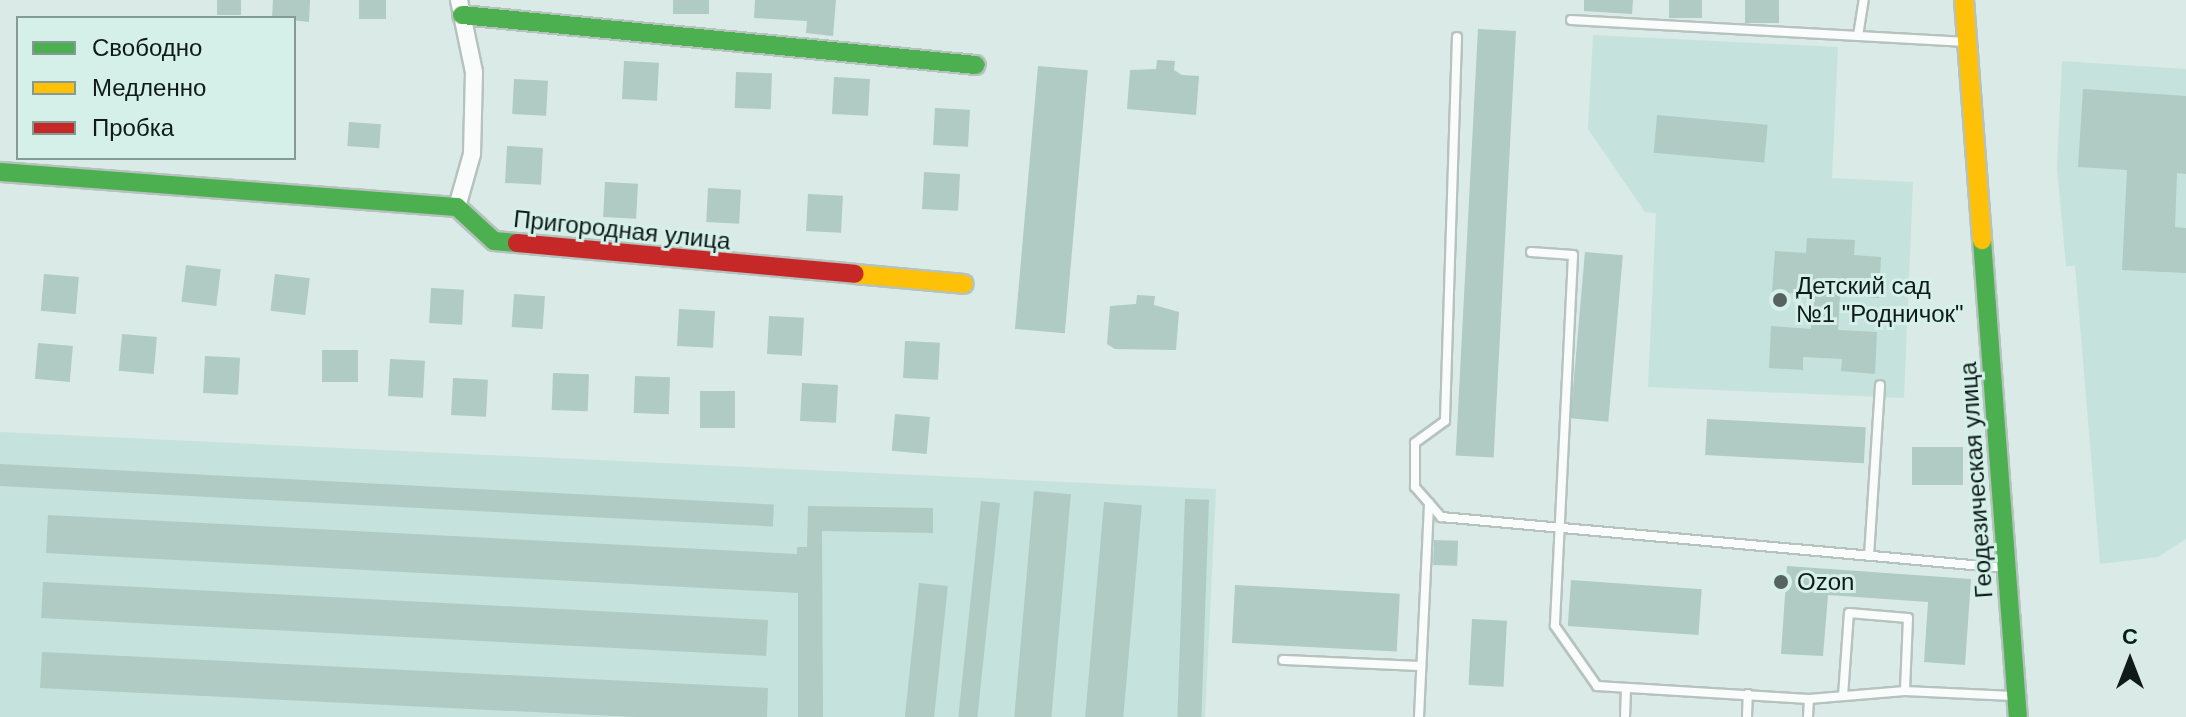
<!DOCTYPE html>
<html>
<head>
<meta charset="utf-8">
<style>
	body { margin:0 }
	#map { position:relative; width:2186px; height:717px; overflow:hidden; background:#daeae6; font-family:Helvetica,sans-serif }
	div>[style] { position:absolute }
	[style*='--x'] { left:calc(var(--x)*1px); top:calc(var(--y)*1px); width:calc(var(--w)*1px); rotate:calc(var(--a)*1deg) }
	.built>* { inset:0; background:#c6e2dc }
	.building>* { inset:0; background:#b0cac4; transform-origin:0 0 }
	.roads { filter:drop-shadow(2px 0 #b5c2be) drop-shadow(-2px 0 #b5c2be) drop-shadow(0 2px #b5c2be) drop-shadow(0 -2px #b5c2be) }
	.lane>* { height:8px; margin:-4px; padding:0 4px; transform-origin:4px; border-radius:4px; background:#f9fcfb }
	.street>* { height:16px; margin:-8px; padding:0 8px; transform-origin:8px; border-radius:8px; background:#f9fcfb }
	.fast>* { height:18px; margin:-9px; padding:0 9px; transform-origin:9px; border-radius:9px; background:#4caf50 }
	.slow>* { height:18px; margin:-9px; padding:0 9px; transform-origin:9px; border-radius:9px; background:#ffc107 }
	.jam>* { height:18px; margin:-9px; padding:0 9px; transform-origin:9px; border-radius:9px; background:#c62828 }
	.dots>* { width:22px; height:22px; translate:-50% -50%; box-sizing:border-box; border:4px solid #d4f0e9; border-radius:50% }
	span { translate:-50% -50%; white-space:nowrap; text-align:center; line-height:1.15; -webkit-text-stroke:6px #d4f0e9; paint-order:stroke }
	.street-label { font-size:24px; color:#101a18 }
	.poi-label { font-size:24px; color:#101a18 }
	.left { translate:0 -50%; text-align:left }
	.legend { position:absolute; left:16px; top:16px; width:280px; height:144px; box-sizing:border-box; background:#d4f0e9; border:2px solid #869a95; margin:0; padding:10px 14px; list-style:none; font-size:24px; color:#101a18 }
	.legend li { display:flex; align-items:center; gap:16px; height:40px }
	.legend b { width:40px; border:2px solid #869a95 }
	.north { position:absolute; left:2090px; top:621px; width:80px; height:80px; -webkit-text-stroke:6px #d4f0e9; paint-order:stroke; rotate:0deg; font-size:22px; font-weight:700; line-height:32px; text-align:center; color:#101a18 }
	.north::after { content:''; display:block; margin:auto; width:28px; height:36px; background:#101a18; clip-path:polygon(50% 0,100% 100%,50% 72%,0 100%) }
</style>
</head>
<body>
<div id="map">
	<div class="built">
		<div style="clip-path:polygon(1593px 35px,1838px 47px,1832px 178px,1913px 182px,1904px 398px,1648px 387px,1656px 213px,1645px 212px,1588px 129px)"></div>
		<div style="clip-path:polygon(2062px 61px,2186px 69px,2186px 539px,2158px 557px,2100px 564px,2075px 266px,2066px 266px,2057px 168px)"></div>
		<div style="clip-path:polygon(0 432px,1216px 489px,1205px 717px,0 717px)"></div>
	</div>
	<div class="building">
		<div style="left:217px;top:0;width:24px;height:15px"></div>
		<div style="clip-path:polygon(273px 0,310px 0,309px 22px,272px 18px)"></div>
		<div style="left:359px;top:0;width:27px;height:19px"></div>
		<div style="left:673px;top:0;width:36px;height:14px"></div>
		<div style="clip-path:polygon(755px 0,836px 0,833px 36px,806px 33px,807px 21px,754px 18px)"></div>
		<div style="clip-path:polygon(1584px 0,1633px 0,1632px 14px,1584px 11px)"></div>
		<div style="left:1669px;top:0;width:33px;height:18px"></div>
		<div style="left:1745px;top:0;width:34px;height:23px"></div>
		<div style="left:1478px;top:29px;width:38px;height:427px;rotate:3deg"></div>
		<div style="clip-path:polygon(1157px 60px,1175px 61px,1174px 70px,1182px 75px,1199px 76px,1196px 115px,1127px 109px,1130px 70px,1156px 69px)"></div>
		<div style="left:624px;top:61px;width:35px;height:38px;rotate:3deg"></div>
		<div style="left:1038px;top:66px;width:50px;height:264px;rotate:5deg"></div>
		<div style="left:736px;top:72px;width:36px;height:36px;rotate:2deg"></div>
		<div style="left:834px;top:77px;width:36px;height:37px;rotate:3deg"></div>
		<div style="left:514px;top:79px;width:34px;height:35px;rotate:3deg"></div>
		<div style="clip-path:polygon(2083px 89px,2186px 96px,2186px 174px,2177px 173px,2175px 227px,2186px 228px,2186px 273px,2122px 270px,2127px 170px,2078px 167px)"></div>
		<div style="left:935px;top:108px;width:35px;height:37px;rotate:3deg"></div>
		<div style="left:1657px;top:115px;width:111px;height:38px;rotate:5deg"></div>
		<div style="left:349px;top:122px;width:32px;height:24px;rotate:4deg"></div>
		<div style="left:507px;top:146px;width:36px;height:37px;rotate:3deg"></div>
		<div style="left:924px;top:172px;width:36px;height:37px;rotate:3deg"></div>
		<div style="left:605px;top:182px;width:33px;height:35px;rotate:3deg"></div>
		<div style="left:708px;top:188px;width:33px;height:34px;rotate:3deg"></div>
		<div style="left:808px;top:194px;width:35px;height:37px;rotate:3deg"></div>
		<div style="clip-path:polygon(1807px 238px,1855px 240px,1854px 255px,1881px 257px,1879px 298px,1840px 295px,1838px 330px,1877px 332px,1875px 374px,1841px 371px,1842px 359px,1803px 357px,1803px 370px,1769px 368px,1771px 326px,1811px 329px,1813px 294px,1772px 292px,1775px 251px,1806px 253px)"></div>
		<div style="left:1585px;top:252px;width:38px;height:167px;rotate:5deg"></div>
		<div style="left:186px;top:265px;width:35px;height:37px;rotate:7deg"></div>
		<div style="left:44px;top:274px;width:35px;height:37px;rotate:5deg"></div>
		<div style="left:275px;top:274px;width:35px;height:37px;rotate:7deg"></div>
		<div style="left:431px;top:288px;width:33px;height:35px;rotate:3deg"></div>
		<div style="left:514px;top:294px;width:31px;height:33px;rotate:4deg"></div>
		<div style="clip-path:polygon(1137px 295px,1155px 296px,1154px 305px,1179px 312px,1176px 350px,1115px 349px,1107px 344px,1110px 306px,1136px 304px)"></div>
		<div style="left:679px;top:309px;width:36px;height:37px;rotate:3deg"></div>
		<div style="left:769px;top:316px;width:35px;height:38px;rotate:3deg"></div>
		<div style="left:122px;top:334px;width:35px;height:37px;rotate:5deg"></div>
		<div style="left:905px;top:341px;width:35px;height:37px;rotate:3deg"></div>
		<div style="left:38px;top:343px;width:35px;height:36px;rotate:5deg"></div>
		<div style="left:322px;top:350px;width:36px;height:32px"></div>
		<div style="left:205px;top:356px;width:35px;height:37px;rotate:3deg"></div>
		<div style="left:390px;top:359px;width:35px;height:37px;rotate:3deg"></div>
		<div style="left:553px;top:373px;width:36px;height:37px;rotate:2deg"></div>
		<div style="left:635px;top:376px;width:35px;height:37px;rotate:2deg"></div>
		<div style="left:453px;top:378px;width:35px;height:37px;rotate:3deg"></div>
		<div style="left:802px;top:383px;width:36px;height:38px;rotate:3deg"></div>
		<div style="left:700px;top:391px;width:35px;height:37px"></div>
		<div style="left:895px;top:414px;width:35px;height:37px;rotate:5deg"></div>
		<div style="left:1707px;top:419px;width:159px;height:36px;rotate:3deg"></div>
		<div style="left:1912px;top:447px;width:51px;height:38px"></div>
		<div style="left:0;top:464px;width:775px;height:22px;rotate:3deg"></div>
		<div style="left:1034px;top:491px;width:37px;height:227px;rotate:5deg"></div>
		<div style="left:1185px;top:499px;width:24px;height:218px;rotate:2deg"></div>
		<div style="left:981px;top:501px;width:19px;height:217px;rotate:6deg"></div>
		<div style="left:1104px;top:502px;width:38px;height:216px;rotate:5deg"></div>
		<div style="clip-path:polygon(808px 506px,933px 508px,933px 533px,822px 531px,823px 717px,798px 717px,798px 593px,46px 553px,48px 515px,797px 554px,797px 547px,807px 547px)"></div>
		<div style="left:1434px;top:540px;width:24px;height:25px;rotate:2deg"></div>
		<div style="clip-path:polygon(1787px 566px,1971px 579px,1965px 665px,1924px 662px,1928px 602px,1828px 595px,1823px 656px,1781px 654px)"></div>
		<div style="left:1571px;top:580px;width:131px;height:46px;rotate:4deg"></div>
		<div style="left:43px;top:582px;width:726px;height:36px;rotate:3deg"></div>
		<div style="left:919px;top:583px;width:29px;height:135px;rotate:6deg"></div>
		<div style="left:1235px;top:585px;width:165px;height:58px;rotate:3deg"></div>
		<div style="left:1472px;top:619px;width:35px;height:66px;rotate:3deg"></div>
		<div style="clip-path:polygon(42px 652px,768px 688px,767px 717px,635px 717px,40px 688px)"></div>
	</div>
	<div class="roads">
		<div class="lane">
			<div style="--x:1571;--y:20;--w:396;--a:3.2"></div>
			<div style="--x:1858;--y:36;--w:36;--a:-81"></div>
			<div style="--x:1457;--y:37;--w:384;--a:91.8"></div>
			<div style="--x:1445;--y:421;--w:37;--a:144"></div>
			<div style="--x:1415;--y:443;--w:44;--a:90"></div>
			<div style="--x:1415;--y:487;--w:40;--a:49"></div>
			<div style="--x:1441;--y:517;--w:566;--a:5.17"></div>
			<div style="--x:1531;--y:252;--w:42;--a:4.1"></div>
			<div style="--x:1573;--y:255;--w:371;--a:92.8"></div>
			<div style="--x:1555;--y:626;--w:73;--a:55"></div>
			<div style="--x:1597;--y:686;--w:212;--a:3.5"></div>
			<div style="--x:1809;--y:699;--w:96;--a:-4.8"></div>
			<div style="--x:1869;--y:556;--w:171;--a:-86.3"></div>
			<div style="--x:1283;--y:660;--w:138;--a:2.5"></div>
			<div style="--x:1843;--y:696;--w:83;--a:-85.9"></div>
			<div style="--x:1849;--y:613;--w:59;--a:4.8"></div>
			<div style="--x:1908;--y:618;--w:73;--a:92.4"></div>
			<div style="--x:1905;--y:691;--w:108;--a:2.7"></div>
			<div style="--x:1419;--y:717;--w:214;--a:-87.3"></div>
			<div style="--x:1625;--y:717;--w:26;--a:-88"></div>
			<div style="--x:1747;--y:717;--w:23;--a:-88"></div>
			<div style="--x:1808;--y:717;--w:18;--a:-87"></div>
		</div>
		<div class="street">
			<div style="--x:457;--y:207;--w:55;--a:-74.2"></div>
			<div style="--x:472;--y:154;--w:82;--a:-88.6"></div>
			<div style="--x:474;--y:72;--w:74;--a:-101.8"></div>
		</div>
		<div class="fast">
			<div style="--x:462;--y:15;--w:516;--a:5.56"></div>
			<div style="--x:0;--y:172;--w:458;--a:4.4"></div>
			<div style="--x:457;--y:207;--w:50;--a:42.6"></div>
			<div style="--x:494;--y:241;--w:23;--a:5"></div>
			<div style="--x:1982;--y:240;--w:478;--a:85.7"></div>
		</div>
		<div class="slow">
			<div style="--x:1964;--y:0;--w:241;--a:85.7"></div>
			<div style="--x:855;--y:274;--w:109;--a:5.2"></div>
		</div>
		<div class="jam">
			<div style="--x:517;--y:243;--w:339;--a:5.2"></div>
		</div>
	</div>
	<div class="dots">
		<div style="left:1780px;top:300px;background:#576360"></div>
		<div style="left:1781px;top:582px;background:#576360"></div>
	</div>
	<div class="street-label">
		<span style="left:622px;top:230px;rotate:6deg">Пригородная улица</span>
		<span style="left:1976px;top:480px;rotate:-94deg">Геодезическая улица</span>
	</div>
	<div class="poi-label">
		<span class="left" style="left:1796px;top:300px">Детский сад<br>№1 "Родничок"</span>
		<span class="left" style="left:1797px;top:582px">Ozon</span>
	</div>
	<ul class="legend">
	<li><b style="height:10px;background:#4caf50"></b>Свободно</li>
	<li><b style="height:10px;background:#ffc107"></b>Медленно</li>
	<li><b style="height:10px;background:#c62828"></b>Пробка</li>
	</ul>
	<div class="north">С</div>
</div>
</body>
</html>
